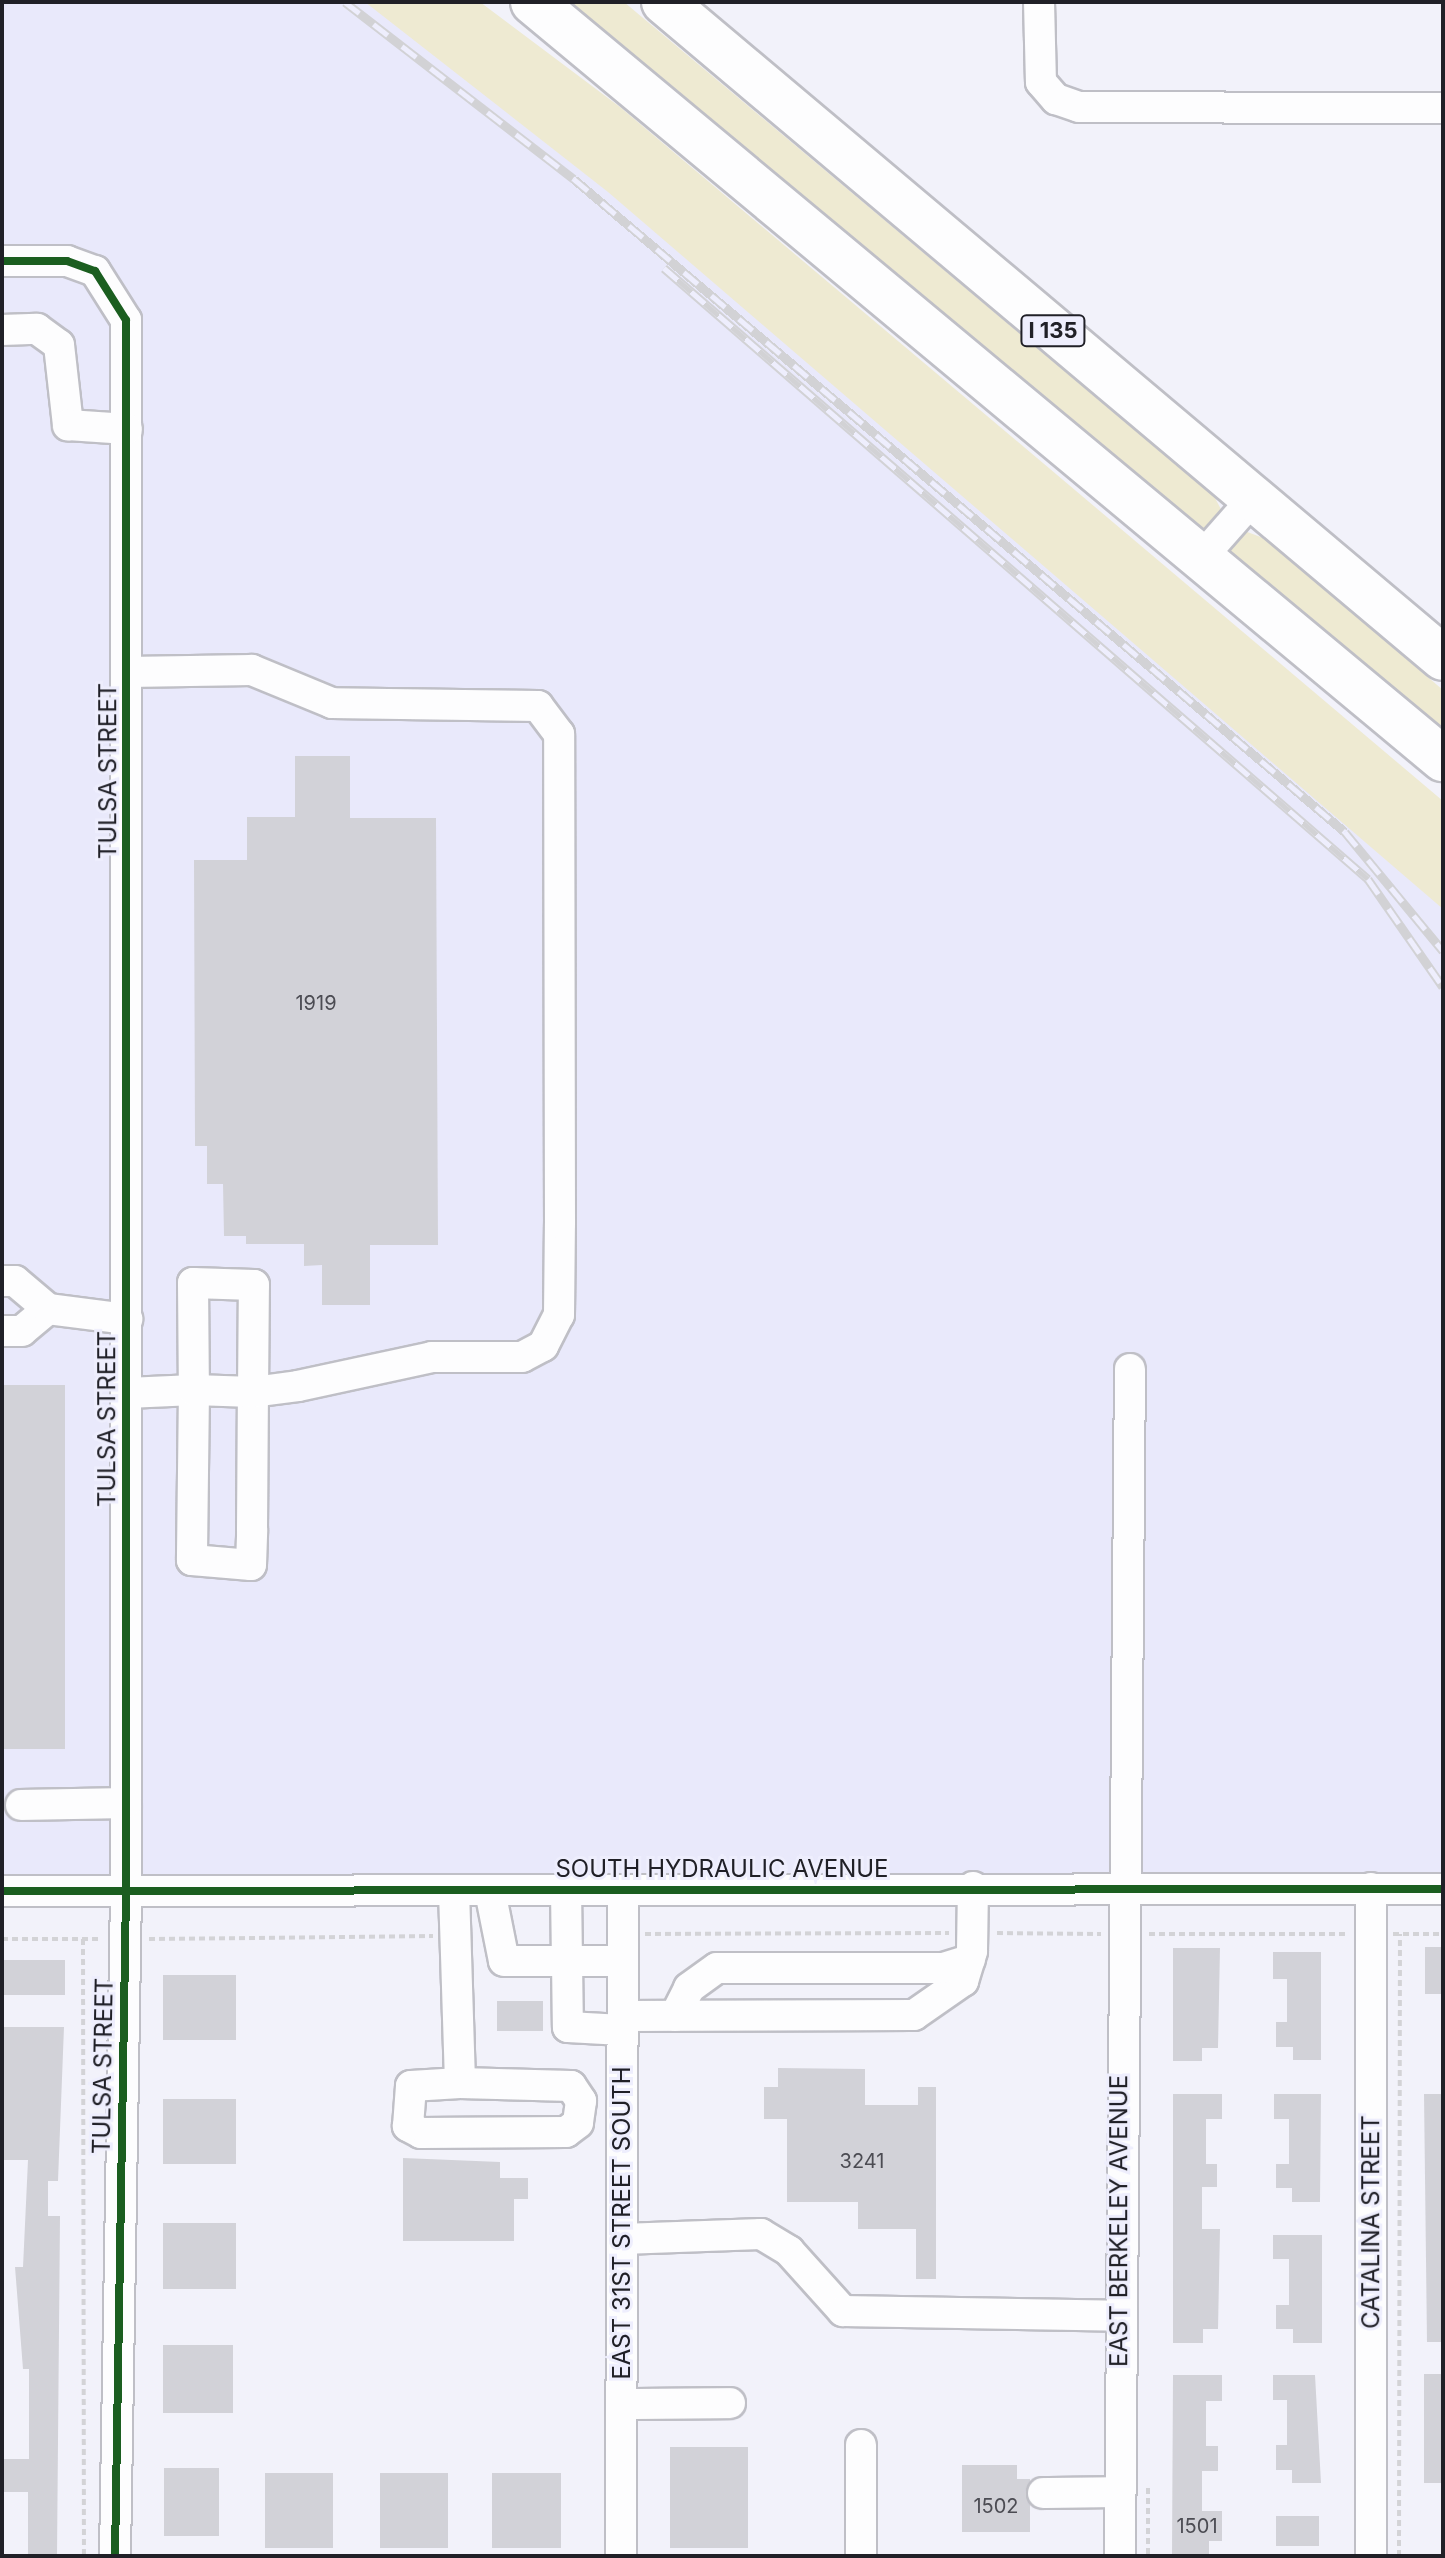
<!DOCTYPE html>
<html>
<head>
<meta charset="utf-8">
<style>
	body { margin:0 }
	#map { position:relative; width:1445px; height:2558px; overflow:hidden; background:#f2f2fa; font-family:Inter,sans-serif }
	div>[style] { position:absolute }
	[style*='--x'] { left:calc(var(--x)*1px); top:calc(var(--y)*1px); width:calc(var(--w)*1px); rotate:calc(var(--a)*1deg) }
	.built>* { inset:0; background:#e9e9fb }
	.green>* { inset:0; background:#eeead2 }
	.building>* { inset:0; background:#d2d2d8; transform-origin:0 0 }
	.path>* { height:4px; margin-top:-2px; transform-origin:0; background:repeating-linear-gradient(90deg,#d3d3d6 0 6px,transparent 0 10px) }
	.roads { filter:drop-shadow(2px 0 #bfbfc6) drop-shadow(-2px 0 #bfbfc6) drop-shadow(0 2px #bfbfc6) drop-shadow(0 -2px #bfbfc6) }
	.minor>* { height:30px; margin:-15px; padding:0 15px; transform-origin:15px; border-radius:15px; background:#fdfdfe }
	.highway>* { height:44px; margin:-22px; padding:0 22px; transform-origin:22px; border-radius:22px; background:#fdfdfe }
	.rail>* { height:9px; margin-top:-4.5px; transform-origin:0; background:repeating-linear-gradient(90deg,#eeeefd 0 18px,#d2d2d5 0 36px); box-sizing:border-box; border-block:2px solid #d2d2d5 }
	.cycleway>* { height:8px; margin:-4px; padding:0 4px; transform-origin:4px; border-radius:4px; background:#1b5e20 }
	span { translate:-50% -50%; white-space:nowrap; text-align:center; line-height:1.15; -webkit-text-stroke:6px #eeeefd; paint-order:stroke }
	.number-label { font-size:20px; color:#4c4c53 }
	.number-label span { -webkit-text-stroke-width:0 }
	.shield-label span { padding:2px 6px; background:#eeeefd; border:2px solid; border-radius:6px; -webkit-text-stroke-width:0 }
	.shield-label { font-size:22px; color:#202027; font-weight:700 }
	.street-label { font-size:24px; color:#202027 }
	.frame { position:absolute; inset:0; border:4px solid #202027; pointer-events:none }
</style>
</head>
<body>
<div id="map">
	<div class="built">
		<div style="clip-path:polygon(2px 2px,426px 2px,1443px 895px,1443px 1891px,2px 1891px)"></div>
	</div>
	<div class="green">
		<div style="clip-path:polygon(365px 2px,480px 2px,620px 107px,1056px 474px,1443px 801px,1443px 909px,608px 192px)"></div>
		<div style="clip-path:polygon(559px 2px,624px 2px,1214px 496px,1224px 515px,1214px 529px,1200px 532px)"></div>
		<div style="clip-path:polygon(1242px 530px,1266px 539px,1443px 690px,1443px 743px,1229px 566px,1225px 541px)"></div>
	</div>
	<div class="building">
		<div style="clip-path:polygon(295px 756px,350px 756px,350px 818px,436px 818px,438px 1245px,370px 1245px,370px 1305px,322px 1305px,322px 1265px,304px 1266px,304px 1244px,246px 1244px,246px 1236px,224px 1236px,223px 1184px,207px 1184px,207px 1146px,195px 1146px,194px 860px,247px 860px,247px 817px,295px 817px)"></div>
		<div style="left:2px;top:1385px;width:63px;height:364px"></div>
		<div style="left:1425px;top:1947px;width:18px;height:47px"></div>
		<div style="clip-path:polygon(1173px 1948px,1220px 1948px,1218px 2048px,1202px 2048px,1202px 2061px,1173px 2061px)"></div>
		<div style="clip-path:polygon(1273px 1952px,1321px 1952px,1321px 2060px,1293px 2060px,1293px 2047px,1276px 2047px,1276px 2022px,1287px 2022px,1287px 1979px,1273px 1979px)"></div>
		<div style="left:2px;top:1960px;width:63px;height:35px"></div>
		<div style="left:163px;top:1975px;width:73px;height:65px"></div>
		<div style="left:497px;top:2001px;width:46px;height:30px"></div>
		<div style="clip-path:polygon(2px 2027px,64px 2027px,58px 2181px,48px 2181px,48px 2216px,60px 2216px,57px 2556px,28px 2556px,28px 2492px,2px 2492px,2px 2459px,29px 2459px,29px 2369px,23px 2369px,15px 2267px,23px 2267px,28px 2160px,2px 2160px)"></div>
		<div style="clip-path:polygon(778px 2068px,865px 2069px,865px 2105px,918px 2105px,918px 2087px,936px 2087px,936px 2279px,916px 2279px,916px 2229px,858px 2229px,858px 2202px,787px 2202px,787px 2119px,764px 2119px,764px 2087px,778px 2087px)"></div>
		<div style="clip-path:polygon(1173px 2094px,1222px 2094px,1222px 2119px,1206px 2119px,1206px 2164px,1217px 2164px,1217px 2187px,1202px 2187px,1202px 2229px,1220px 2229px,1218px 2329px,1203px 2329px,1203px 2343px,1173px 2343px)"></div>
		<div style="clip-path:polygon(1274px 2094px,1321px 2094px,1320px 2202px,1292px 2202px,1292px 2188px,1276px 2188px,1276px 2164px,1289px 2164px,1289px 2119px,1274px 2119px)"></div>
		<div style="clip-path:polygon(1424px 2094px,1443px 2094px,1443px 2342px,1427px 2342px)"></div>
		<div style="left:163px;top:2099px;width:73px;height:65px"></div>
		<div style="clip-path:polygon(403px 2158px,500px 2162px,500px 2178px,528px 2178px,528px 2199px,514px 2199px,514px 2241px,403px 2241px)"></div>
		<div style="left:163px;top:2223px;width:73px;height:66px"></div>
		<div style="clip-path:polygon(1273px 2235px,1322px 2235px,1322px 2343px,1293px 2343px,1293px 2329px,1276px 2329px,1276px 2305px,1289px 2305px,1289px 2259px,1273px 2259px)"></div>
		<div style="left:163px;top:2345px;width:70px;height:68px"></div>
		<div style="left:1424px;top:2374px;width:19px;height:109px"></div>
		<div style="clip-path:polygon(1173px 2375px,1222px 2375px,1222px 2401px,1206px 2401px,1206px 2446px,1218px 2446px,1218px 2471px,1202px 2471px,1202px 2511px,1222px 2511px,1222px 2541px,1209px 2541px,1209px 2556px,1172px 2556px)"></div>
		<div style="clip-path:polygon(1273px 2375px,1315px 2375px,1321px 2483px,1292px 2483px,1292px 2470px,1276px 2470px,1276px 2445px,1287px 2445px,1287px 2400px,1273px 2400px)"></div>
		<div style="left:748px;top:2447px;width:101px;height:78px;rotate:90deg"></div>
		<div style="clip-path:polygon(962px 2465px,1017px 2465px,1017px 2479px,1030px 2479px,1030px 2532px,962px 2532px)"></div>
		<div style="left:164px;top:2468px;width:55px;height:68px"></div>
		<div style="left:265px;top:2473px;width:68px;height:75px"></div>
		<div style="left:380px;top:2473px;width:68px;height:75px"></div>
		<div style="left:492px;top:2473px;width:69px;height:75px"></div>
		<div style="left:1276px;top:2516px;width:43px;height:30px"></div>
	</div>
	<div class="path">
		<div style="--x:997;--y:1933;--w:104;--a:0.6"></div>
		<div style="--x:645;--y:1934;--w:304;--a:-0.2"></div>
		<div style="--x:1149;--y:1934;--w:200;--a:0"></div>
		<div style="--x:1393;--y:1934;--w:50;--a:0"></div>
		<div style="--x:2;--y:1939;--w:99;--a:0"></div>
		<div style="--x:83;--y:1939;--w:617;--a:89.91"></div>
		<div style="--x:149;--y:1939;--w:284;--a:-0.6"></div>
		<div style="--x:1148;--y:2488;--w:68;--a:90"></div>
		<div style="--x:1399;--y:2556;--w:622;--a:-89.91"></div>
	</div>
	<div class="roads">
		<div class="minor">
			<div style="--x:1039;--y:2;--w:80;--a:88.6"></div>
			<div style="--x:1041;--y:82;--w:23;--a:49"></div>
			<div style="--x:1056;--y:99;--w:24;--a:19"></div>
			<div style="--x:1079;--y:107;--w:364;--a:0.2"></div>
			<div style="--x:2;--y:261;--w:65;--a:0"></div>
			<div style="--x:67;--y:261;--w:30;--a:20"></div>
			<div style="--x:95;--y:271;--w:58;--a:57.7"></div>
			<div style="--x:126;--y:320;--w:1572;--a:90"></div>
			<div style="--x:126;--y:1892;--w:664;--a:90.95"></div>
			<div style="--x:2;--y:330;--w:35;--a:-2"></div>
			<div style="--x:37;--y:329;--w:27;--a:36"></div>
			<div style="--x:59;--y:345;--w:81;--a:83.6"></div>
			<div style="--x:68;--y:425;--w:59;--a:3.9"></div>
			<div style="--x:1200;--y:559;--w:79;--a:-48.6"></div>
			<div style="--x:2;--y:1281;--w:13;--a:0"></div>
			<div style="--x:15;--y:1281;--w:43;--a:40.3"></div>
			<div style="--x:48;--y:1309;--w:34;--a:140"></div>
			<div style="--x:22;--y:1331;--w:20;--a:180"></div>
			<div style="--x:48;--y:1309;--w:80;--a:7.2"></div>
			<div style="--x:127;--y:1393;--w:67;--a:-2.6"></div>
			<div style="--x:194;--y:1390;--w:170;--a:90.7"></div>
			<div style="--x:192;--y:1560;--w:59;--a:4.8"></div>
			<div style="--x:251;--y:1565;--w:35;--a:-88"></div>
			<div style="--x:252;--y:1530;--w:138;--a:-89.6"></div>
			<div style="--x:253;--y:1392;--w:107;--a:-89.5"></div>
			<div style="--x:254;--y:1285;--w:61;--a:-178.1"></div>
			<div style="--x:193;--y:1283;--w:107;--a:89.5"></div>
			<div style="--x:194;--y:1390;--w:59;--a:1.9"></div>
			<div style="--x:253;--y:1392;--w:45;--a:-7.6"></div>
			<div style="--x:298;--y:1386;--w:137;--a:-12.2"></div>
			<div style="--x:432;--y:1357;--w:90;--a:0"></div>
			<div style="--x:522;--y:1357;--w:24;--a:-28"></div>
			<div style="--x:543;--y:1346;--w:35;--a:-63"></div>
			<div style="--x:559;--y:1315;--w:92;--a:-89.4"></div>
			<div style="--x:560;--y:1223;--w:489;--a:-90.1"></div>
			<div style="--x:559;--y:734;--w:35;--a:-127"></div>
			<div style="--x:538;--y:706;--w:206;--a:-179.2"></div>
			<div style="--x:332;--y:703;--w:87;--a:-157.6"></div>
			<div style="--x:252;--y:670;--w:124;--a:179.1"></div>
			<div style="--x:21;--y:1805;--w:105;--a:-1.1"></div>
			<div style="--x:1371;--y:1888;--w:668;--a:90"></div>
			<div style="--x:566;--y:1890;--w:137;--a:89.2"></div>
			<div style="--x:568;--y:2027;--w:54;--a:3.2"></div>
			<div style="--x:2;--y:1891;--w:1441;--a:-0.08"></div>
			<div style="--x:454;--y:1891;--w:192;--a:88.2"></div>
			<div style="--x:490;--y:1891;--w:71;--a:78.7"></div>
			<div style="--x:504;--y:1961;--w:119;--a:0"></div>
			<div style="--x:623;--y:2016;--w:291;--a:-0.2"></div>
			<div style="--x:914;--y:2015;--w:60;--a:-34.8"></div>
			<div style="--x:963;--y:1981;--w:31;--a:-73"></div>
			<div style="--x:972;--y:1951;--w:64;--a:-89.1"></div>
			<div style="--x:675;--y:2016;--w:31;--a:-63"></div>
			<div style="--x:689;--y:1988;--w:34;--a:-36"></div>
			<div style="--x:717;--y:1968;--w:226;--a:0"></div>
			<div style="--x:943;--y:1968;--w:28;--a:-17"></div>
			<div style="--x:460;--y:2083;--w:111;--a:1.5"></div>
			<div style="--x:571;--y:2086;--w:18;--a:56"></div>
			<div style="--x:581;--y:2101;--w:22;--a:98"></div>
			<div style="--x:578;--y:2123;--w:15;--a:143"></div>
			<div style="--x:566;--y:2132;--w:145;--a:179.6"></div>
			<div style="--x:421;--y:2133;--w:15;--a:-152"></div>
			<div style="--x:408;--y:2126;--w:40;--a:-85.7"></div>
			<div style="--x:411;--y:2086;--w:49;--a:-3.5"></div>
			<div style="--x:622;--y:2239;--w:139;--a:-2.1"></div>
			<div style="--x:761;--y:2234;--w:33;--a:31"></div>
			<div style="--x:789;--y:2251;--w:81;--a:48"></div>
			<div style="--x:843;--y:2311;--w:276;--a:1"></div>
			<div style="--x:622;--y:2404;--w:108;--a:-0.5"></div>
			<div style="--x:1043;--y:2493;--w:77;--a:-0.7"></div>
			<div style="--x:621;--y:2556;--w:666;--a:-89.83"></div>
			<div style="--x:861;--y:2556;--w:111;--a:-90"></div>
			<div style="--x:1120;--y:2556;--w:1187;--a:-89.52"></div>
		</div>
		<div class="highway">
			<div style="--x:533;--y:2;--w:1184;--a:39.76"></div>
			<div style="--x:664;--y:2;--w:1018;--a:40.1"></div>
		</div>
	</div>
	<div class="rail">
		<div style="--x:345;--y:2;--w:289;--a:37.7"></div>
		<div style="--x:574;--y:179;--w:1010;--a:40.26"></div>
		<div style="--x:1345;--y:832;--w:154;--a:50.5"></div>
		<div style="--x:664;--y:268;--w:932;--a:40.95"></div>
		<div style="--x:1368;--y:879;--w:131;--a:55.2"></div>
	</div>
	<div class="cycleway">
		<div style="--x:2;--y:261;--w:65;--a:0"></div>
		<div style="--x:67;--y:261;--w:30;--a:20"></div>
		<div style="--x:95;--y:271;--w:58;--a:57.7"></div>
		<div style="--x:126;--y:320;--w:1572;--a:90"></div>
		<div style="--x:126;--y:1892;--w:664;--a:90.95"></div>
		<div style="--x:2;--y:1891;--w:1441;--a:-0.08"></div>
	</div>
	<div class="number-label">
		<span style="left:316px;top:1003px">1919</span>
		<span style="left:862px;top:2161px">3241</span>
		<span style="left:996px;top:2506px">1502</span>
		<span style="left:1197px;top:2526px">1501</span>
	</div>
	<div class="shield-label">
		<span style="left:1053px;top:331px">I 135</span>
	</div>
	<div class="street-label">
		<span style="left:108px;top:771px;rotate:-90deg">TULSA STREET</span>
		<span style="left:107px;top:1419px;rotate:-90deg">TULSA STREET</span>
		<span style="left:722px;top:1869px">SOUTH HYDRAULIC AVENUE</span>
		<span style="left:103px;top:2066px;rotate:-89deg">TULSA STREET</span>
		<span style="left:1119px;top:2221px;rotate:-90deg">EAST BERKELEY AVENUE</span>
		<span style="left:1371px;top:2222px;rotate:-90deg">CATALINA STREET</span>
		<span style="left:622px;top:2223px;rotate:-90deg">EAST 31ST STREET SOUTH</span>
	</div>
	<div class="frame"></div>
</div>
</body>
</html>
